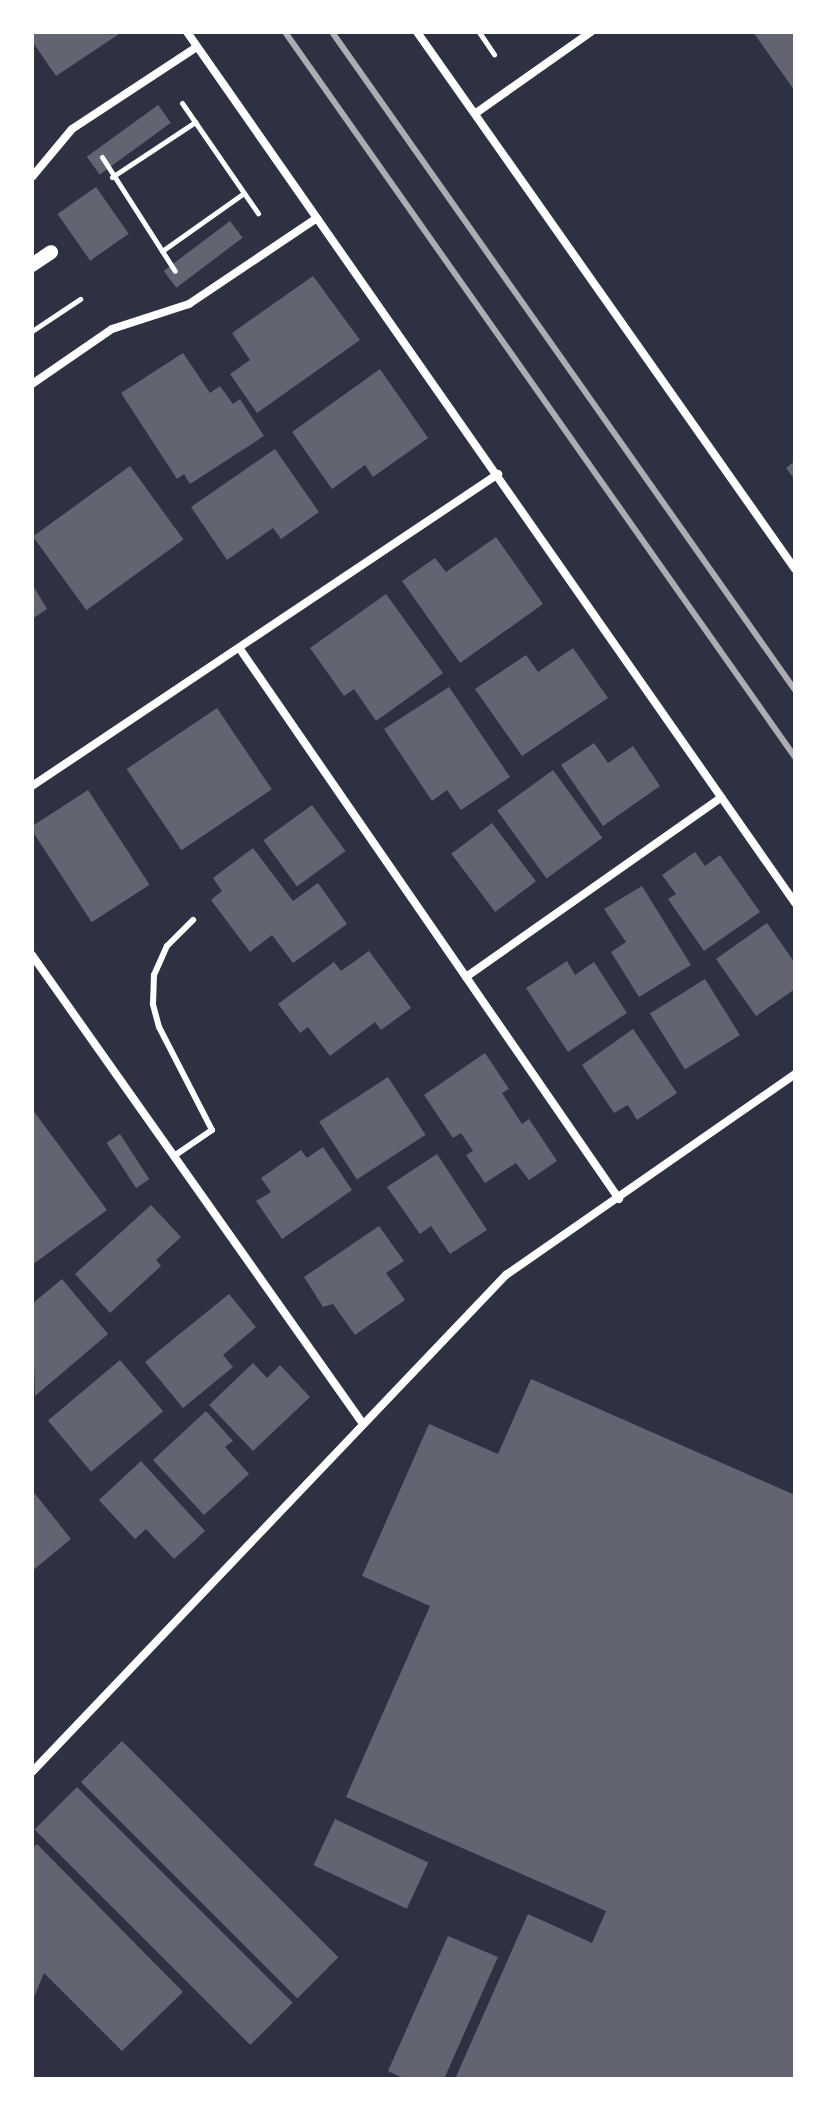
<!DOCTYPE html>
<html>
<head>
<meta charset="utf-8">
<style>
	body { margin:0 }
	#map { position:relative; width:827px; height:2111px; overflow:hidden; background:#2d3142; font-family:"Alegreya Sans",sans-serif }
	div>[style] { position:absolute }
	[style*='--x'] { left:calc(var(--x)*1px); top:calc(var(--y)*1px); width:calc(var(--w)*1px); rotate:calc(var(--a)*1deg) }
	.building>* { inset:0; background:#626471; transform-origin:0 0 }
	.path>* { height:5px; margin:-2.5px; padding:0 2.5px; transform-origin:2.5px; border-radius:2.5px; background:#fff }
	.service>* { height:6px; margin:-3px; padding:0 3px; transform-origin:3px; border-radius:3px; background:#fff }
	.minor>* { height:8px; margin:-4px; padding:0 4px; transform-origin:4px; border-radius:4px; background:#fff }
	.tertiary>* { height:14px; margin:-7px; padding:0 7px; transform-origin:7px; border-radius:7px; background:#fff }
	.rail>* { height:6px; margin:-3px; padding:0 3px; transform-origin:3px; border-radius:3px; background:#abadb3 }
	span { translate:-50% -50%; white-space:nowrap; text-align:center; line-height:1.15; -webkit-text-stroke:8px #fff; paint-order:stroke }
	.frame { position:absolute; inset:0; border:34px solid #fff; pointer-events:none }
</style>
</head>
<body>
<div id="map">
	<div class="building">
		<div style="clip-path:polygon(32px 32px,122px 32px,56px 76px,32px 41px)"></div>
		<div style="clip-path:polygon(753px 32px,795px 32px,795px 91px)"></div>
		<div style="left:158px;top:105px;width:22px;height:88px;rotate:54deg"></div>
		<div style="left:96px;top:187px;width:57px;height:47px;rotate:55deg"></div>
		<div style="left:230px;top:221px;width:21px;height:83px;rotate:53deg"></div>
		<div style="clip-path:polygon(313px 276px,360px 340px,257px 413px,230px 374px,250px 360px,232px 333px)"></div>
		<div style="clip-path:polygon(183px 353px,210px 393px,220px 386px,233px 404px,240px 399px,264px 436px,190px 484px,184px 474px,177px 479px,121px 393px)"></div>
		<div style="clip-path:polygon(380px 369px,428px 438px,373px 477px,365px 465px,332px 489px,292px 432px)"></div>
		<div style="clip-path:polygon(275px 449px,319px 512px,281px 539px,273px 528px,227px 560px,191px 507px)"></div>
		<div style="clip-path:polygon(795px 461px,795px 480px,786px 468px)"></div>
		<div style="left:130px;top:466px;width:91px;height:120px;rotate:54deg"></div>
		<div style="clip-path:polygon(496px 537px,543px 604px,460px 663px,402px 581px,435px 558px,446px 572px)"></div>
		<div style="clip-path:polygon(32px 584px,47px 609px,32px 619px)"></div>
		<div style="clip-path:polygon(386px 594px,443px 673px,376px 721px,354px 689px,344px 696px,310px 648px)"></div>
		<div style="clip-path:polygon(573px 648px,608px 698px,522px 756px,475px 689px,526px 655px,538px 672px)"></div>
		<div style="clip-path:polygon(449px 687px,510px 777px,461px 810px,447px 790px,432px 801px,384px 729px)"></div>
		<div style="left:217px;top:708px;width:98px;height:109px;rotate:56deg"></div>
		<div style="clip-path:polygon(594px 743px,608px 763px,633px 746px,660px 786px,603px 826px,561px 765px)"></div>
		<div style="left:553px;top:770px;width:84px;height:69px;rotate:54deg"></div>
		<div style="left:88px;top:790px;width:113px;height:69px;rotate:57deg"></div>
		<div style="left:312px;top:805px;width:57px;height:60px;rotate:54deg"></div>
		<div style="left:492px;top:823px;width:73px;height:51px;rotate:53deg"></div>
		<div style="clip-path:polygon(253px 848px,293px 901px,318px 883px,347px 924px,293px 963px,272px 935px,250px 952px,211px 900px,222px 891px,213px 878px)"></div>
		<div style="clip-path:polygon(695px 852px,705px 866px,720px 855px,760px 912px,704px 951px,668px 899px,676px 894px,662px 875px)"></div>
		<div style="clip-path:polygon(642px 886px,691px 965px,639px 997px,611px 952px,626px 942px,604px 909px)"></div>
		<div style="clip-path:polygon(767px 923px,795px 963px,795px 989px,756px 1016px,716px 959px)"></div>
		<div style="clip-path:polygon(369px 951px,411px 1008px,381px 1030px,375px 1022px,330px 1056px,308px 1027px,300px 1033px,278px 1004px,334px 962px,341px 971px)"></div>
		<div style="clip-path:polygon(567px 961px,575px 975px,594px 962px,627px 1013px,568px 1052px,526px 988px)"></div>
		<div style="left:705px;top:979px;width:66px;height:65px;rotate:58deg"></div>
		<div style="clip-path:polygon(633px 1029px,677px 1093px,637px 1120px,628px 1105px,614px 1113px,582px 1065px)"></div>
		<div style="clip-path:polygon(485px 1053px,509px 1089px,502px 1093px,522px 1124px,529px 1119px,557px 1161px,529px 1180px,516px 1163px,485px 1183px,466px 1155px,473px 1151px,461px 1133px,453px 1138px,424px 1095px)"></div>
		<div style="left:388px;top:1077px;width:69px;height:82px;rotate:57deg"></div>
		<div style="clip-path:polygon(32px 1109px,107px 1210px,32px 1265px)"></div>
		<div style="left:120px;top:1134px;width:54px;height:16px;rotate:57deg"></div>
		<div style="clip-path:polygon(323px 1147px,352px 1190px,282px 1239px,256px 1201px,271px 1192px,261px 1178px,301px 1150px,307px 1158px)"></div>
		<div style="clip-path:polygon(437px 1154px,487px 1230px,450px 1254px,431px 1226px,420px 1234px,387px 1187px)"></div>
		<div style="clip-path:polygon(151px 1205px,181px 1237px,156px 1260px,161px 1266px,110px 1313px,75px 1274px)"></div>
		<div style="clip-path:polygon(379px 1226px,404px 1261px,386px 1273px,405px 1300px,355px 1335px,333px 1304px,323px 1307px,304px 1277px)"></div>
		<div style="clip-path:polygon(62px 1279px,108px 1334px,35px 1396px,32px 1304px)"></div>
		<div style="clip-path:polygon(229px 1294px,256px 1327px,223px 1355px,233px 1367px,183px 1408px,145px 1362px)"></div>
		<div style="left:120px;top:1360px;width:67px;height:94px;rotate:50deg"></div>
		<div style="clip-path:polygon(253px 1363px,267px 1378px,280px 1365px,310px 1397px,253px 1451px,209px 1405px)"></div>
		<div style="clip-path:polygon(531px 1379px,795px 1495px,795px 2079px,455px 2079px,528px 1914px,592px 1943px,606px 1911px,346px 1797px,430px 1606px,362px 1576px,429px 1424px,498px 1454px)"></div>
		<div style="clip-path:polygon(206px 1411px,233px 1441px,225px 1447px,249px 1474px,204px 1515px,153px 1460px)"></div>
		<div style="clip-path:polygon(141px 1461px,205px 1531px,174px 1559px,146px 1529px,135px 1539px,99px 1500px)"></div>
		<div style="clip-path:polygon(32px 1490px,71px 1539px,32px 1571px)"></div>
		<div style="left:122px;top:1741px;width:306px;height:58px;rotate:45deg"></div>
		<div style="left:77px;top:1787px;width:305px;height:60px;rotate:45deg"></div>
		<div style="left:335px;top:1819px;width:103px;height:51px;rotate:25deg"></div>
		<div style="clip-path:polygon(37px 1844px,183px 1992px,122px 2051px,44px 1973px,32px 2002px,32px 1848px)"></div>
		<div style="clip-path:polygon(448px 1936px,498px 1957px,444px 2079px,405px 2079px,388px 2071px)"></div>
	</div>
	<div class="path">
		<div style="--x:479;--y:32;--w:27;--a:56"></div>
		<div style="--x:182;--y:103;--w:134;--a:55.4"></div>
		<div style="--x:102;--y:157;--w:135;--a:57.4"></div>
		<div style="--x:112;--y:177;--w:100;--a:-33.5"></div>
		<div style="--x:162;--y:251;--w:100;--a:-35.3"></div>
		<div style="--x:32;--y:331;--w:58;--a:-33.7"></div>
	</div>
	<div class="service">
		<div style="--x:174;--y:1156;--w:46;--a:-34.4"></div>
		<div style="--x:212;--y:1130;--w:116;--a:-117.2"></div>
		<div style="--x:159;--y:1027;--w:24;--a:-105"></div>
		<div style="--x:153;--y:1004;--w:29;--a:-88"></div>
		<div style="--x:154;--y:975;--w:32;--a:-66"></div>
		<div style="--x:167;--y:946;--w:37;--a:-45"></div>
	</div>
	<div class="minor">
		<div style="--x:187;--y:32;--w:1062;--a:55.08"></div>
		<div style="--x:417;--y:32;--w:657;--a:54.86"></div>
		<div style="--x:476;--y:113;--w:141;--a:-35.2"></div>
		<div style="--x:32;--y:177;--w:62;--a:-50.2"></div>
		<div style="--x:72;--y:129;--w:149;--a:-33.3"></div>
		<div style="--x:32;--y:384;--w:97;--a:-34.5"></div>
		<div style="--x:112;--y:329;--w:81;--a:-18"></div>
		<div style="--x:189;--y:304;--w:154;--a:-33.9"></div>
		<div style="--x:240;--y:649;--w:668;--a:55.43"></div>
		<div style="--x:32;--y:786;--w:561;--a:-33.8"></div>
		<div style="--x:32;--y:955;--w:570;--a:54.78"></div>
		<div style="--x:466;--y:977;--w:312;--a:-35.1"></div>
		<div style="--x:32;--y:1772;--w:687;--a:-46.36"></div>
		<div style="--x:506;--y:1275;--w:352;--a:-34.8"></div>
	</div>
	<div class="tertiary">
		<div style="--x:32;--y:265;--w:23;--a:-34"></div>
	</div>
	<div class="rail">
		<div style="--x:285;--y:32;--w:886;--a:54.88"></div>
		<div style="--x:332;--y:32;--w:805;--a:54.87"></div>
	</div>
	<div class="frame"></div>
</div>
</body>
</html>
